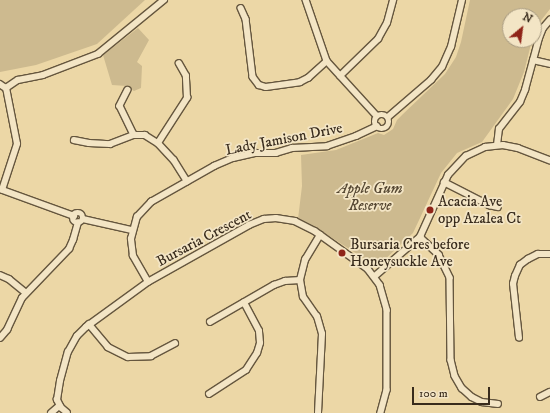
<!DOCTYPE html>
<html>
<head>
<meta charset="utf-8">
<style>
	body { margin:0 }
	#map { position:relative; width:550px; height:413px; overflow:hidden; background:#ecd7a6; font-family:"IM FELL DW Pica",serif }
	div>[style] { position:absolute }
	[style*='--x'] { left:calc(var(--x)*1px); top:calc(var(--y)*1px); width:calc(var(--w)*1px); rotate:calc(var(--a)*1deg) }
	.green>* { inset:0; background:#cdba8f }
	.roads { filter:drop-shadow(1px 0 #65563e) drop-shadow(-1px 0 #65563e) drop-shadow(0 1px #65563e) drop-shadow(0 -1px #65563e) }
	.minor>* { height:5.5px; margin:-2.75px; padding:0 2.75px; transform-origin:2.75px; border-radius:2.75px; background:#f3e5c5 }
	.minor>.ring { margin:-2.75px; padding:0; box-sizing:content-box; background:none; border:5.5px solid #f3e5c5; border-radius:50% }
	.dots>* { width:11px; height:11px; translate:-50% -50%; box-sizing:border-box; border:2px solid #f3e5c5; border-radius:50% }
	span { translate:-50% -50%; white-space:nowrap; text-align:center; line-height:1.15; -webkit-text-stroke:3.5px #f3e5c5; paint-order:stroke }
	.street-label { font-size:15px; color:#382b1c }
	.park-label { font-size:15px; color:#564833; font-style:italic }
	.poi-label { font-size:15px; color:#382b1c }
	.left { translate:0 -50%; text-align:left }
	.north { position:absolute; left:502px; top:8px; width:40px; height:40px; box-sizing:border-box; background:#f3e5c5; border:1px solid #a89b81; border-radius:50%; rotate:29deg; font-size:11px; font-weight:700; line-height:16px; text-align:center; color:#382b1c }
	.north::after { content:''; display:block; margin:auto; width:14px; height:18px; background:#8f2418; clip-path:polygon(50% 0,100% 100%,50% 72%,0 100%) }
	.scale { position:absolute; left:412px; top:387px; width:78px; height:18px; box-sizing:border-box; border:2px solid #382b1c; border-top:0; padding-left:5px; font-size:12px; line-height:14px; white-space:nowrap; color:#382b1c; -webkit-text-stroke:3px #f3e5c5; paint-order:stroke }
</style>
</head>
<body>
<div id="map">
	<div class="green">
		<div style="clip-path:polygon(0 0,145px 0,97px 44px,36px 65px,0 72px)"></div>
		<div style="clip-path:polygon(470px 0,550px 0,550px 9px,539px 23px,534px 35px,534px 16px,510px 16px,510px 40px,532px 40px,524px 72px,513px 99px,482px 142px,457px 153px,441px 173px,413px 233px,380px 264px,371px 263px,320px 230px,298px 219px,302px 186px,301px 155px,336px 150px,378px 133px,384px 135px,393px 129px,397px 120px,403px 114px,445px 74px,456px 57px,461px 42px)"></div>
		<div style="clip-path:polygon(138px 28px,149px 40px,137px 62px,142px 66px,141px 88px,134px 91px,127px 86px,112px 85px,103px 55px)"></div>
	</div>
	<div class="roads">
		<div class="minor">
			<div style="--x:306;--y:0;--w:65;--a:71"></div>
			<div style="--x:327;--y:61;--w:74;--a:47.7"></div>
			<div style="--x:241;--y:8;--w:12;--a:66"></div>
			<div style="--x:246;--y:19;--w:58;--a:83.1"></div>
			<div style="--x:253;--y:77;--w:10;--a:53"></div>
			<div style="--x:259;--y:85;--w:7;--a:16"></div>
			<div style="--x:266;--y:87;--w:34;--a:-8"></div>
			<div style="--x:300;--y:82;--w:9;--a:-27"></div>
			<div style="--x:308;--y:78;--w:25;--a:-42"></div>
			<div style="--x:533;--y:60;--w:17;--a:13"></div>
			<div style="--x:340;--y:76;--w:53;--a:-44.2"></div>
			<div style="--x:378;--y:39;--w:18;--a:-61"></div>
			<div style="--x:387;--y:23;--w:24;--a:-75"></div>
			<div style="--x:0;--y:84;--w:7;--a:34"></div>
			<div style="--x:6;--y:88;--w:14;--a:-34"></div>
			<div style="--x:18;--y:80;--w:25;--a:-11"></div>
			<div style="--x:43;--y:75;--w:59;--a:-20.9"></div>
			<div style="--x:98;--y:54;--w:85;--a:-39.3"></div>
			<div style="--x:128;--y:90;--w:18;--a:117"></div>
			<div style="--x:120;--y:106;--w:32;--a:64"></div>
			<div class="ring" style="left:375px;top:115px;width:8.5px;height:8.5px"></div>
			<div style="--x:388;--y:117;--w:57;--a:-40.7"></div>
			<div style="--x:431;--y:80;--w:17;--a:-50"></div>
			<div style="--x:442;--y:67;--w:22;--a:-66"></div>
			<div style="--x:451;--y:47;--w:48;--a:-76.8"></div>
			<div style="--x:74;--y:140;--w:15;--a:11"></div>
			<div style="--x:89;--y:143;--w:21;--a:3"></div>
			<div style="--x:110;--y:144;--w:26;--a:-21"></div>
			<div style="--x:134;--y:135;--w:11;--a:0"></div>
			<div style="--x:145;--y:135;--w:15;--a:32"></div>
			<div style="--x:158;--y:143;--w:23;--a:47"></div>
			<div style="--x:174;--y:160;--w:25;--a:58"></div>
			<div style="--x:158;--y:143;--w:54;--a:-57.2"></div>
			<div style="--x:187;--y:98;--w:22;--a:-93"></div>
			<div style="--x:186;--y:76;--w:14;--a:-120"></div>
			<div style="--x:497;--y:145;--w:16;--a:-83"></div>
			<div style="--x:499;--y:129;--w:34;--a:-52"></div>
			<div style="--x:520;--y:102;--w:13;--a:-67"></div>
			<div style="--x:525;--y:90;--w:54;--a:-74.9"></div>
			<div style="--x:539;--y:38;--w:11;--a:-68"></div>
			<div style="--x:543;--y:28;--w:11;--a:-49"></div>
			<div style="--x:444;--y:182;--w:51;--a:27.1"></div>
			<div style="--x:489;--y:205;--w:9;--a:13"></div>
			<div style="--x:0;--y:189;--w:79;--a:20"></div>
			<div style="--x:2;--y:190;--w:48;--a:-71.9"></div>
			<div style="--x:17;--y:144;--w:57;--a:-101.1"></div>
			<div class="ring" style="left:73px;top:213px;width:4.5px;height:4.5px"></div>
			<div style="--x:83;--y:219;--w:50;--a:12.7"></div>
			<div style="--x:420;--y:237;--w:26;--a:43"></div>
			<div style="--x:439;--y:255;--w:25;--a:64"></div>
			<div style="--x:450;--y:278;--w:82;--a:89.3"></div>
			<div style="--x:451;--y:360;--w:16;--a:76"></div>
			<div style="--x:455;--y:376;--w:14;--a:60"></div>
			<div style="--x:462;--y:388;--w:13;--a:42"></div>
			<div style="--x:472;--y:397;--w:11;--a:27"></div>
			<div style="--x:482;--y:402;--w:16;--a:7"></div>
			<div style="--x:0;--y:275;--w:10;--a:24"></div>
			<div style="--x:9;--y:279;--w:22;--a:39"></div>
			<div style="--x:375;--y:276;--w:60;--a:-40.9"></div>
			<div style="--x:420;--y:237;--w:68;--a:-65.7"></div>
			<div style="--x:448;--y:175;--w:26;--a:-47"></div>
			<div style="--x:466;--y:156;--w:21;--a:-25"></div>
			<div style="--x:485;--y:147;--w:18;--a:-6"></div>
			<div style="--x:503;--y:145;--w:15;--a:11"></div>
			<div style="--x:518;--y:148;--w:34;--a:21"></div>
			<div style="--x:148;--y:282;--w:30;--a:-120"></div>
			<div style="--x:133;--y:256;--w:17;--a:-97"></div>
			<div style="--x:131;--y:239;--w:23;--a:-75"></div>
			<div style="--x:137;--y:217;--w:21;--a:-47"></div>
			<div style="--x:151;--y:202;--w:73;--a:-29.7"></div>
			<div style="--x:214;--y:166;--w:21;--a:-23"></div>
			<div style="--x:233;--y:158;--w:23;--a:-13"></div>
			<div style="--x:255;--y:153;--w:21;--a:0"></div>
			<div style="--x:276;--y:153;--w:17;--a:-17"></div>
			<div style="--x:292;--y:148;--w:35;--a:-3"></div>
			<div style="--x:327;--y:146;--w:31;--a:-19"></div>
			<div style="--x:356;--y:136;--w:23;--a:-25"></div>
			<div style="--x:210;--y:322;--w:74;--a:-30"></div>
			<div style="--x:274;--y:285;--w:12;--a:-20"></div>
			<div style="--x:285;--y:281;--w:15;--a:-4"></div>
			<div style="--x:89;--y:324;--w:30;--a:50"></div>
			<div style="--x:108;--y:347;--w:22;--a:27"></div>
			<div style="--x:128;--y:357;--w:23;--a:-2"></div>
			<div style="--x:151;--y:356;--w:27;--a:-28"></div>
			<div style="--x:0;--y:338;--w:11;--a:-49"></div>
			<div style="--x:7;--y:330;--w:35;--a:-65"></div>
			<div style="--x:22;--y:298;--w:68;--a:-46.2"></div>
			<div style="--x:69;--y:249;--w:10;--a:-66"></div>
			<div style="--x:73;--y:240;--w:18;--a:-74"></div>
			<div style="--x:519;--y:338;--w:54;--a:-96.3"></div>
			<div style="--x:513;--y:284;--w:8;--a:-76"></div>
			<div style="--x:515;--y:276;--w:12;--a:-66"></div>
			<div style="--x:520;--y:265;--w:10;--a:-37"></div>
			<div style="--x:528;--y:259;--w:11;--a:-27"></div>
			<div style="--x:538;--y:254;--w:12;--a:0"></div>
			<div style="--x:209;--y:394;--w:44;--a:-33"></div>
			<div style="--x:246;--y:370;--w:20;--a:-57"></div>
			<div style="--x:257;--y:353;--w:10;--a:-73"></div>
			<div style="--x:260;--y:343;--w:12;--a:-95"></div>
			<div style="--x:259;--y:331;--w:32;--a:-118"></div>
			<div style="--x:540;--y:397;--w:11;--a:-27"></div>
			<div style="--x:51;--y:413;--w:11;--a:-41"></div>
			<div style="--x:67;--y:413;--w:8;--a:-140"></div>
			<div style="--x:61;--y:408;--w:9;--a:-117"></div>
			<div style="--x:57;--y:400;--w:19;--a:-81"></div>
			<div style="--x:60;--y:381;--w:30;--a:-75"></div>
			<div style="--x:68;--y:352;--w:18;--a:-61"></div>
			<div style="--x:77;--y:336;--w:13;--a:-45"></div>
			<div style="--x:86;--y:327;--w:77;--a:-36"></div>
			<div style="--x:148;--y:282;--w:116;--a:-29.4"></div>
			<div style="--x:249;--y:225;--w:16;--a:-22"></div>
			<div style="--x:264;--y:219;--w:12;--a:-5"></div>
			<div style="--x:276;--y:218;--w:19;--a:9"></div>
			<div style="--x:295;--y:221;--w:22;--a:27"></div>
			<div style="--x:315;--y:231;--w:65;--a:35.6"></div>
			<div style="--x:368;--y:269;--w:20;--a:53"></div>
			<div style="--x:380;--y:285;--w:26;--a:74"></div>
			<div style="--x:387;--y:310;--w:80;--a:90"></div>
			<div style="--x:387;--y:390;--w:24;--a:105"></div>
			<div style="--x:318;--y:413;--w:79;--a:-87.1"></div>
			<div style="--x:322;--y:334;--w:18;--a:-106"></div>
			<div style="--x:317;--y:317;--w:24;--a:-125"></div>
			<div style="--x:303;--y:297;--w:17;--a:-100"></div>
			<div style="--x:300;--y:280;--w:21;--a:-76"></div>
			<div style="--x:305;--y:260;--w:29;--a:-59"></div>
		</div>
	</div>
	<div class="dots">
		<div style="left:430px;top:210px;background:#8f2418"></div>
		<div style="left:342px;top:253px;background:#8f2418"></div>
	</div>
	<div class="street-label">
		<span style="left:284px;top:139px;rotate:-11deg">Lady Jamison Drive</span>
		<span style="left:204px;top:238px;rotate:-28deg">Bursaria Crescent</span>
	</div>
	<div class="park-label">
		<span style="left:370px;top:197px">Apple Gum<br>Reserve</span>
	</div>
	<div class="poi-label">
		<span class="left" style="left:438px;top:210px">Acacia Ave<br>opp Azalea Ct</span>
		<span class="left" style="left:350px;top:253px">Bursaria Cres before<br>Honeysuckle Ave</span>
	</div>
	<div class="north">N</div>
	<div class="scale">100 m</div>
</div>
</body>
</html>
